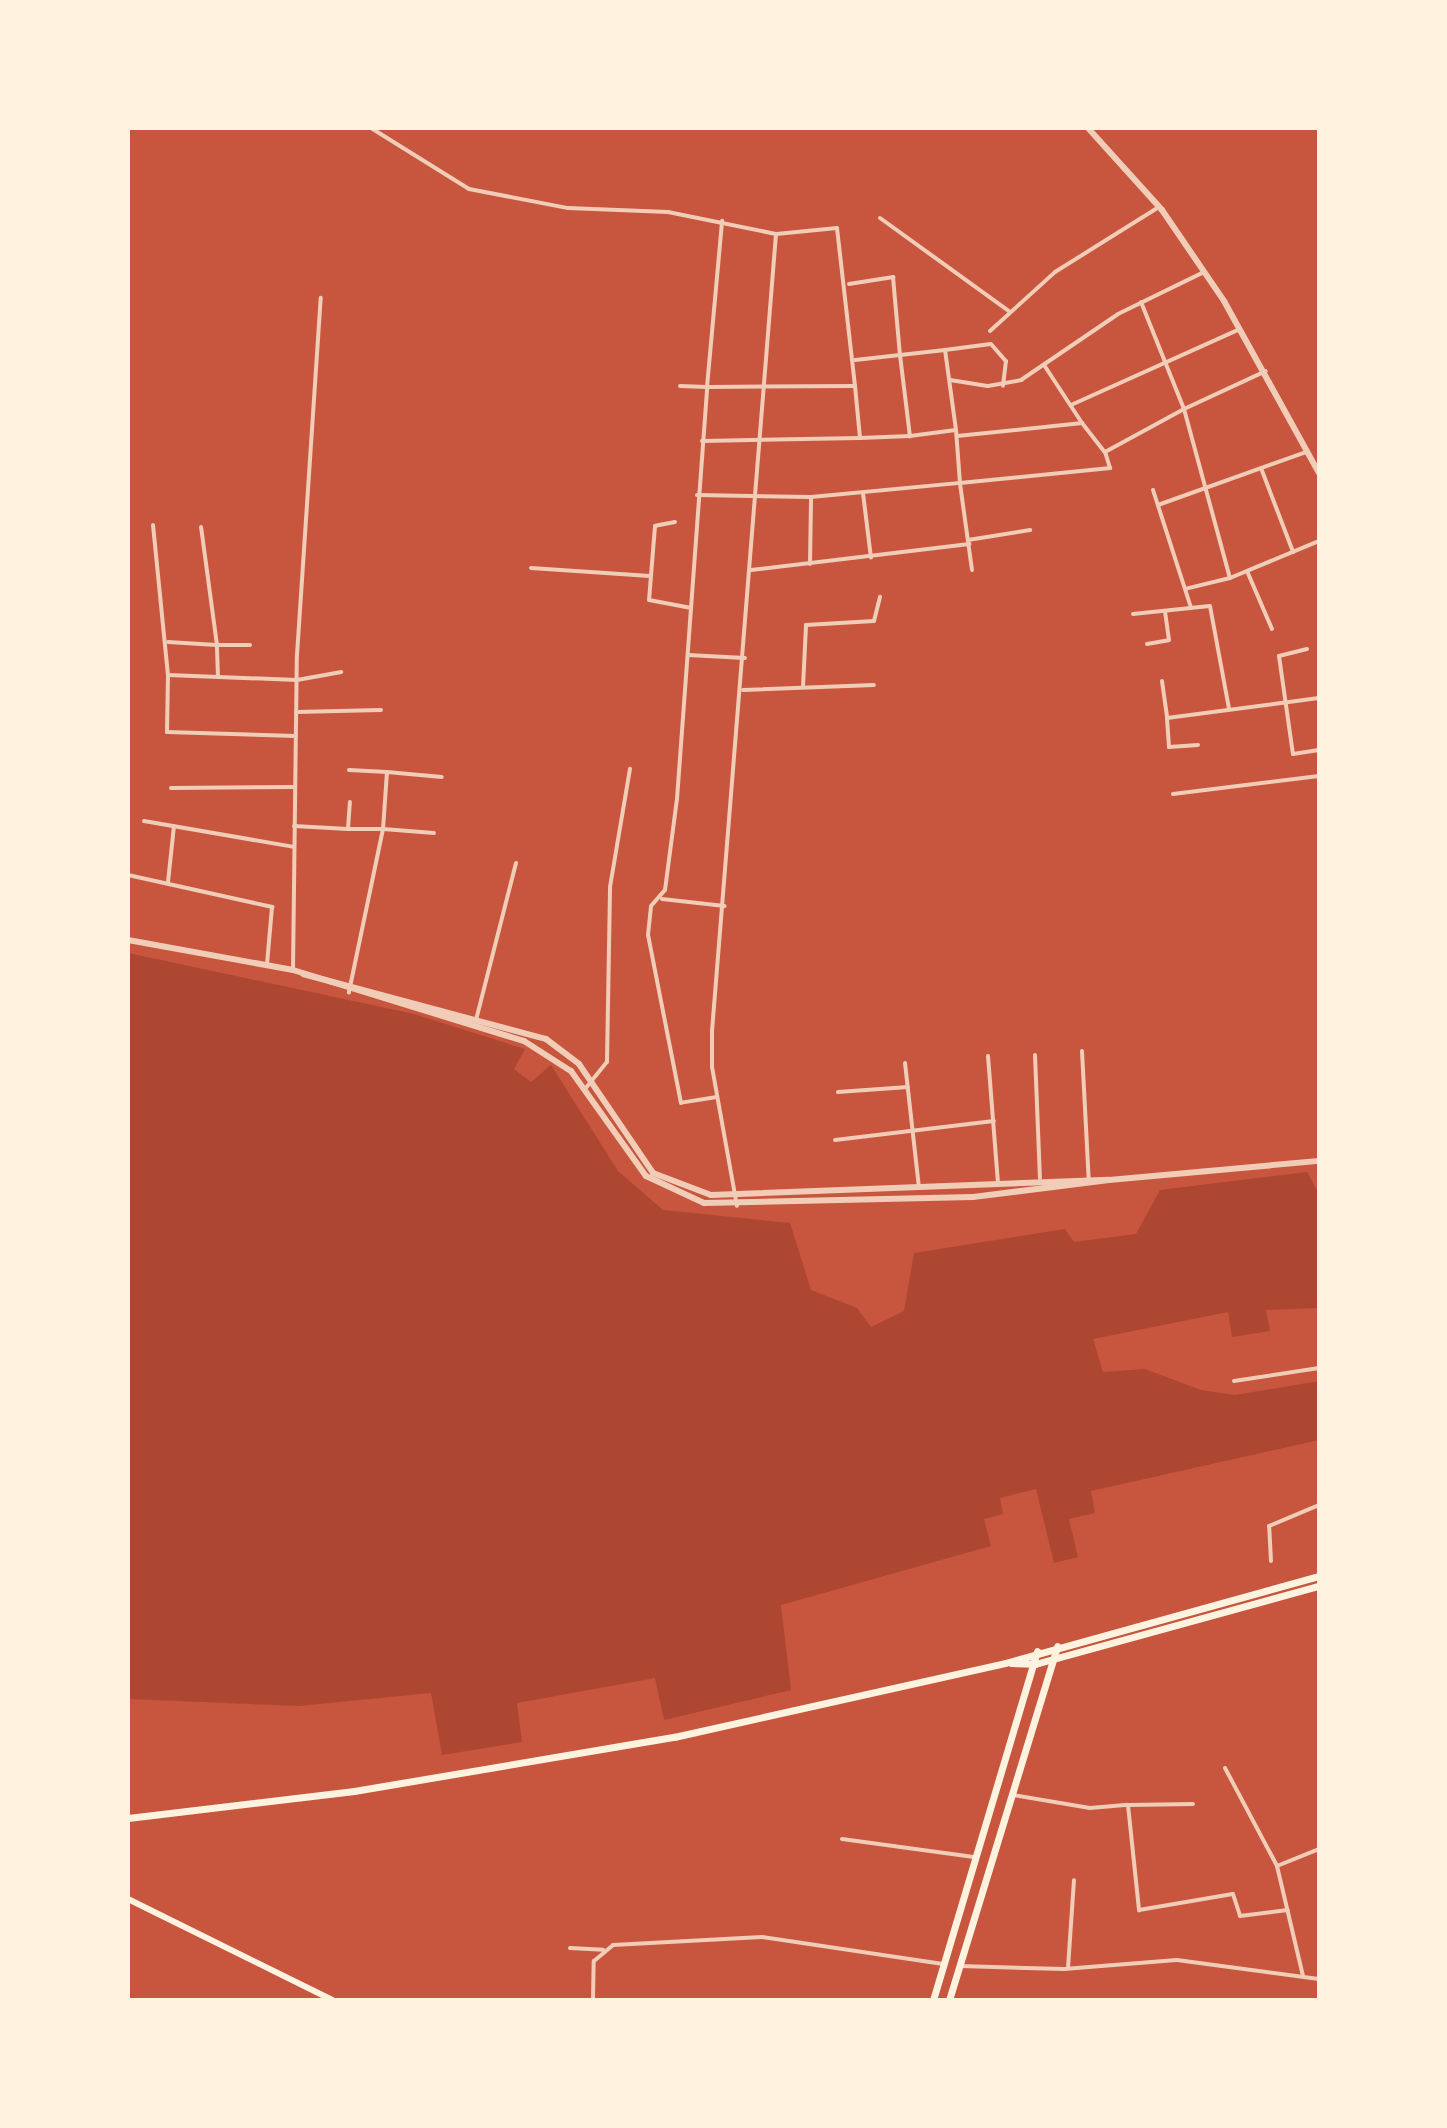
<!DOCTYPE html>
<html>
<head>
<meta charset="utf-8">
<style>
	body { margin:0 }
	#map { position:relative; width:1447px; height:2128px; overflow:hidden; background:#c8553d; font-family:Roboto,sans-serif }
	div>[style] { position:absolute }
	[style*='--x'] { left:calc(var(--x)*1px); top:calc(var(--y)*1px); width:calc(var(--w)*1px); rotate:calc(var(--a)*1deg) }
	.green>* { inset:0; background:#ae4732 }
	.minor>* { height:4px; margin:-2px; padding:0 2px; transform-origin:2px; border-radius:2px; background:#f1ccb7 }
	.tertiary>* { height:6px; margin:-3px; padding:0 3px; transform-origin:3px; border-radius:3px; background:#f1ccb7 }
	.secondary>* { height:6px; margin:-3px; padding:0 3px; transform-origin:3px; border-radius:3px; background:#fff3e0 }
	.primary>* { height:7px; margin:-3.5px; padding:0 3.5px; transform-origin:3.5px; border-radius:3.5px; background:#fff3e0 }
	.trunk>* { height:7px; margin:-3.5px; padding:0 3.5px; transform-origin:3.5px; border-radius:3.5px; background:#fff3e0 }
	span { translate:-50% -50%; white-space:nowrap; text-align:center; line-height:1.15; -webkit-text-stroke:8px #fff3e0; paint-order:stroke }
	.frame { position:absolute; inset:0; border:130px solid #fff3e0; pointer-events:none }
</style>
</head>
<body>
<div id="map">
	<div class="green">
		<div style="clip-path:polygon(128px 953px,414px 1014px,525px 1049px,514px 1069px,531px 1082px,551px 1065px,618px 1171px,663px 1210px,790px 1223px,811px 1290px,857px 1308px,871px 1327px,904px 1311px,914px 1253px,1065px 1229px,1074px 1242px,1136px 1234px,1160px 1190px,1307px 1172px,1319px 1194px,1319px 1308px,1266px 1310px,1270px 1331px,1232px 1337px,1228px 1312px,1093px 1339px,1103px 1372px,1145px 1369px,1201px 1390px,1235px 1395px,1319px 1381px,1319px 1440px,1091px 1491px,1095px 1513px,1069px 1519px,1078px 1557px,1054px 1563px,1036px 1489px,1000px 1498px,1003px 1514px,984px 1519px,991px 1546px,781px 1605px,791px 1690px,664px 1720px,655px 1678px,517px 1703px,522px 1742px,442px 1755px,431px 1693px,299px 1706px,128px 1699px)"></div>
	</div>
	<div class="minor">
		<div style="--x:371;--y:128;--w:115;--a:31.9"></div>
		<div style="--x:469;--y:189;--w:101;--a:10.9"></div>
		<div style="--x:568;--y:208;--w:100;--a:2.3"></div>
		<div style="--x:668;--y:212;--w:110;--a:11.5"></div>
		<div style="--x:776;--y:234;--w:800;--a:94.59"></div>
		<div style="--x:712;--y:1031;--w:36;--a:90"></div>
		<div style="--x:712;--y:1067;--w:141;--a:79.8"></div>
		<div style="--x:880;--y:218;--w:159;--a:35.8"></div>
		<div style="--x:849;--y:284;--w:45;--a:-9"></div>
		<div style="--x:893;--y:277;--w:78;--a:84.9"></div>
		<div style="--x:900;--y:355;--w:45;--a:173.7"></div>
		<div style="--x:1141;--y:302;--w:115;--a:68.1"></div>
		<div style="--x:1184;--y:409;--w:90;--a:-24.9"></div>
		<div style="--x:990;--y:331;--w:88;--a:-42.2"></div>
		<div style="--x:1055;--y:272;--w:123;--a:-32"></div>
		<div style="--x:945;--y:350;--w:46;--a:-7.4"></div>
		<div style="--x:991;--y:344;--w:23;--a:49"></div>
		<div style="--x:1006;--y:361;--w:25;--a:97"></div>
		<div style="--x:950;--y:380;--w:38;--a:9"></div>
		<div style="--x:988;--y:386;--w:34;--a:-10"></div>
		<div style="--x:1021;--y:380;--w:117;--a:-34.2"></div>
		<div style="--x:1118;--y:314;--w:96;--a:-26"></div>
		<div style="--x:680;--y:386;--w:27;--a:2"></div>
		<div style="--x:707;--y:387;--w:167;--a:-84.8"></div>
		<div style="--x:855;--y:386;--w:52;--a:84.5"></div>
		<div style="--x:1071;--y:405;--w:185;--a:-24.2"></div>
		<div style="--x:1082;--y:423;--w:37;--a:52"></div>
		<div style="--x:957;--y:436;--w:126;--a:-5.9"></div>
		<div style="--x:1082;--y:423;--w:69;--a:-123.2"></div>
		<div style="--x:702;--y:441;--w:158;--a:-1.1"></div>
		<div style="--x:860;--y:438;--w:50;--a:-2.3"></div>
		<div style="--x:910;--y:436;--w:46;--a:-7.4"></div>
		<div style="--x:956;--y:430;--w:81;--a:-97.8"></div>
		<div style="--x:945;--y:350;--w:45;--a:173.7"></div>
		<div style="--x:900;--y:355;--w:82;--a:83"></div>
		<div style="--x:1261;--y:468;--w:90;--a:69.1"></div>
		<div style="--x:1153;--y:490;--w:124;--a:72.1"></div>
		<div style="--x:863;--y:493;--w:65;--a:83"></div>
		<div style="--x:697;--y:495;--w:114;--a:1"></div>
		<div style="--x:811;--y:497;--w:150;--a:-5.4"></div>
		<div style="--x:960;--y:483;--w:53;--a:-94.3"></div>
		<div style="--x:1158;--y:505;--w:157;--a:-19.7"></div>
		<div style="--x:675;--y:522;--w:20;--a:169"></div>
		<div style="--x:655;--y:526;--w:74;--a:94.6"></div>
		<div style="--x:649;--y:600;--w:43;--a:10.8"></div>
		<div style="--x:153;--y:525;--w:151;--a:84.3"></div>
		<div style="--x:168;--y:675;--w:129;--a:2.2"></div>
		<div style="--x:297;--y:680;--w:45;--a:-10.3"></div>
		<div style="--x:968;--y:540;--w:63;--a:-9.2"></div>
		<div style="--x:810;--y:564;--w:67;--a:-89.1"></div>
		<div style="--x:531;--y:568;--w:119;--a:3.8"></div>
		<div style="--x:751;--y:570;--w:220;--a:-6.8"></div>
		<div style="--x:972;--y:570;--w:88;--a:-97.9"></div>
		<div style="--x:960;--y:483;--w:151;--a:-5.7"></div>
		<div style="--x:1110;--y:468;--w:17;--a:-107"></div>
		<div style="--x:1105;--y:452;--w:90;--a:-28.6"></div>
		<div style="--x:1184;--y:409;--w:175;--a:74.8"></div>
		<div style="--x:1230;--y:578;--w:46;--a:166.3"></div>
		<div style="--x:1247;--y:571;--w:63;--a:66.7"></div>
		<div style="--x:1230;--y:578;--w:96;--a:-22.6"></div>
		<div style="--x:1133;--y:614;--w:77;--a:-5.9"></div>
		<div style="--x:1210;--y:606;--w:105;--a:79.5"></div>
		<div style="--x:168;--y:642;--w:49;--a:3.5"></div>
		<div style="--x:217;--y:645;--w:119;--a:-97.7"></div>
		<div style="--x:1147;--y:644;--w:22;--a:-10"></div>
		<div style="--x:1169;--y:640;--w:29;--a:-98"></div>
		<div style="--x:1307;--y:649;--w:29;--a:166"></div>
		<div style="--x:1279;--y:656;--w:99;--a:81.9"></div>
		<div style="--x:1293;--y:754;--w:26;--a:-9"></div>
		<div style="--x:688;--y:655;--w:57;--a:3"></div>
		<div style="--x:168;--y:675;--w:57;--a:91"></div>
		<div style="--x:167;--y:732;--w:129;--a:1.8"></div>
		<div style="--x:218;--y:677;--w:32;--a:-92"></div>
		<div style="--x:217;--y:645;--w:33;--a:0"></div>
		<div style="--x:1162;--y:681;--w:37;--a:82"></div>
		<div style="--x:803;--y:687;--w:62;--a:-87.2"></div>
		<div style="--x:806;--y:625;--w:68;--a:-3.4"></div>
		<div style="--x:874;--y:621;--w:25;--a:-76"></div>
		<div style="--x:743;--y:690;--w:131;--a:-2.2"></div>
		<div style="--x:296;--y:712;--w:85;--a:-1.3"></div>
		<div style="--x:1198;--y:745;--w:29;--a:176"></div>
		<div style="--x:1169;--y:747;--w:29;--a:-94"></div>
		<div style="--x:1167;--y:718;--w:153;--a:-7.5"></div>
		<div style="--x:349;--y:770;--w:38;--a:3"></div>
		<div style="--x:387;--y:772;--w:57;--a:94"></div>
		<div style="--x:383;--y:829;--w:51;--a:4.5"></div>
		<div style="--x:387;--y:772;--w:55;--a:5.2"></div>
		<div style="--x:171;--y:788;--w:124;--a:-0.5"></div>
		<div style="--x:1173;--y:794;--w:147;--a:-7"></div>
		<div style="--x:144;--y:821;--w:152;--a:9.8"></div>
		<div style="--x:294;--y:826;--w:54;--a:3.2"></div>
		<div style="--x:348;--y:829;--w:27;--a:-86"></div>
		<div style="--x:348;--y:829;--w:35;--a:0"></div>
		<div style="--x:383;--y:829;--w:167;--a:101.8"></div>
		<div style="--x:128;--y:875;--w:148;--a:12.5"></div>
		<div style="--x:272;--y:907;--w:57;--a:95"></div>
		<div style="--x:168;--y:882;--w:56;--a:-83.9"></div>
		<div style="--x:662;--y:899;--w:63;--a:6.3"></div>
		<div style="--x:293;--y:970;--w:315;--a:-89.3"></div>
		<div style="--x:297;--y:655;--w:358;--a:-86.2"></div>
		<div style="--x:476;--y:1020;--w:162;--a:-75.7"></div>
		<div style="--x:1082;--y:1051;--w:132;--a:87"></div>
		<div style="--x:1035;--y:1055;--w:123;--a:87.7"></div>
		<div style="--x:988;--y:1056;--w:127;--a:85.5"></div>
		<div style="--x:905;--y:1063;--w:125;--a:83.6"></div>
		<div style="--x:585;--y:1089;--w:35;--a:-51"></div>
		<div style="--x:607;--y:1062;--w:175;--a:-89"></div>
		<div style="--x:610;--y:887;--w:120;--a:-80.4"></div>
		<div style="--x:838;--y:1092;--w:70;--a:-4.1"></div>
		<div style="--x:717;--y:1097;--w:36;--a:171"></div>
		<div style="--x:681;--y:1103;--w:171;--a:-101.1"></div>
		<div style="--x:648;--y:935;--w:29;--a:-84"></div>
		<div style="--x:651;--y:906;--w:21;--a:-49"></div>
		<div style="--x:665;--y:890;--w:92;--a:-82.5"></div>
		<div style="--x:677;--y:799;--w:413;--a:-85.8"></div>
		<div style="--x:707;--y:387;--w:148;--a:-0.4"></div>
		<div style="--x:855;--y:386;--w:159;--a:-96.5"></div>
		<div style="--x:837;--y:228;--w:61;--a:174.4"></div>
		<div style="--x:835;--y:1140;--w:160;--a:-6.8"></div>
		<div style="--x:1234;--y:1381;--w:86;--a:-8.7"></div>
		<div style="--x:1271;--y:1561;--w:35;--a:-93"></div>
		<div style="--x:1269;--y:1526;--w:54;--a:-22.8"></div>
		<div style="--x:1225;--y:1768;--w:111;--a:62"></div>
		<div style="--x:1277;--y:1866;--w:113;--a:76.7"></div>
		<div style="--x:1013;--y:1795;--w:78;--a:9.6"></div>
		<div style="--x:1090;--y:1808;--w:38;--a:-5"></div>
		<div style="--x:1193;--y:1804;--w:65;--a:179.1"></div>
		<div style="--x:1128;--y:1805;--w:106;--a:84"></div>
		<div style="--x:1139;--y:1910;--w:95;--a:-9.7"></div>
		<div style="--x:1233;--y:1894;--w:23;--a:72"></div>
		<div style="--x:1240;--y:1916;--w:48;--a:-7.1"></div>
		<div style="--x:842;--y:1839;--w:133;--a:7.8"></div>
		<div style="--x:1277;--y:1866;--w:45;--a:-22"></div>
		<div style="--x:570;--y:1948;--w:33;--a:3"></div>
		<div style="--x:960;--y:1966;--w:104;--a:1.7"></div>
		<div style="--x:1064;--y:1969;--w:113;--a:-4.6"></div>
		<div style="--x:1177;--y:1960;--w:143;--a:7.6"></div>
		<div style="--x:1068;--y:1968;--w:88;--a:-86.1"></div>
		<div style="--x:593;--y:2000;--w:39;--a:-89"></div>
		<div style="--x:594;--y:1961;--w:25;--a:-40"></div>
		<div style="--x:613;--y:1945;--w:149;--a:-3.1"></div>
		<div style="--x:762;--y:1937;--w:183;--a:8.5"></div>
	</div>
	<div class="tertiary">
		<div style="--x:1088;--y:128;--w:110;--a:47.9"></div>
		<div style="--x:1162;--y:210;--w:110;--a:55.7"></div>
		<div style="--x:1224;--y:301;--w:196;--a:61.1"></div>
		<div style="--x:128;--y:940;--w:168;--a:10.3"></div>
		<div style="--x:293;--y:970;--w:242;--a:17.1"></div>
		<div style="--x:524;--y:1041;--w:56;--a:32.6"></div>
		<div style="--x:571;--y:1071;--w:129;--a:54.5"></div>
		<div style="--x:646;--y:1176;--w:64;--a:25"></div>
		<div style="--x:704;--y:1203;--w:269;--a:-1.3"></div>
		<div style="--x:973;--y:1197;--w:137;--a:-7.1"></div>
		<div style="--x:303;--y:974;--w:252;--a:15"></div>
		<div style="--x:546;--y:1039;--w:41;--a:37.1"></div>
		<div style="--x:579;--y:1064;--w:132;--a:55.8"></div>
		<div style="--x:653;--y:1173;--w:62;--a:20.8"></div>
		<div style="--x:711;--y:1195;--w:398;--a:-2.2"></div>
		<div style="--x:1109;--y:1180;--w:211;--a:-5.2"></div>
	</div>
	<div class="secondary">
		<div style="--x:128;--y:1899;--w:228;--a:26.3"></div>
	</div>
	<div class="primary">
		<div style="--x:933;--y:2000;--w:364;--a:-73.4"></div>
		<div style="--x:949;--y:2000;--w:370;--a:-73"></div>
	</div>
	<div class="trunk">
		<div style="--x:1011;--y:1663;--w:24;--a:2"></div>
		<div style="--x:1035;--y:1664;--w:295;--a:-15.4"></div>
		<div style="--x:128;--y:1818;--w:228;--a:-6.8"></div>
		<div style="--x:354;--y:1791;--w:325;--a:-9.6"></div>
		<div style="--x:674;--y:1737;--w:339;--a:-12.6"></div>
		<div style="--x:1005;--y:1663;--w:326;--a:-15.5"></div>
	</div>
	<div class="frame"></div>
</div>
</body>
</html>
